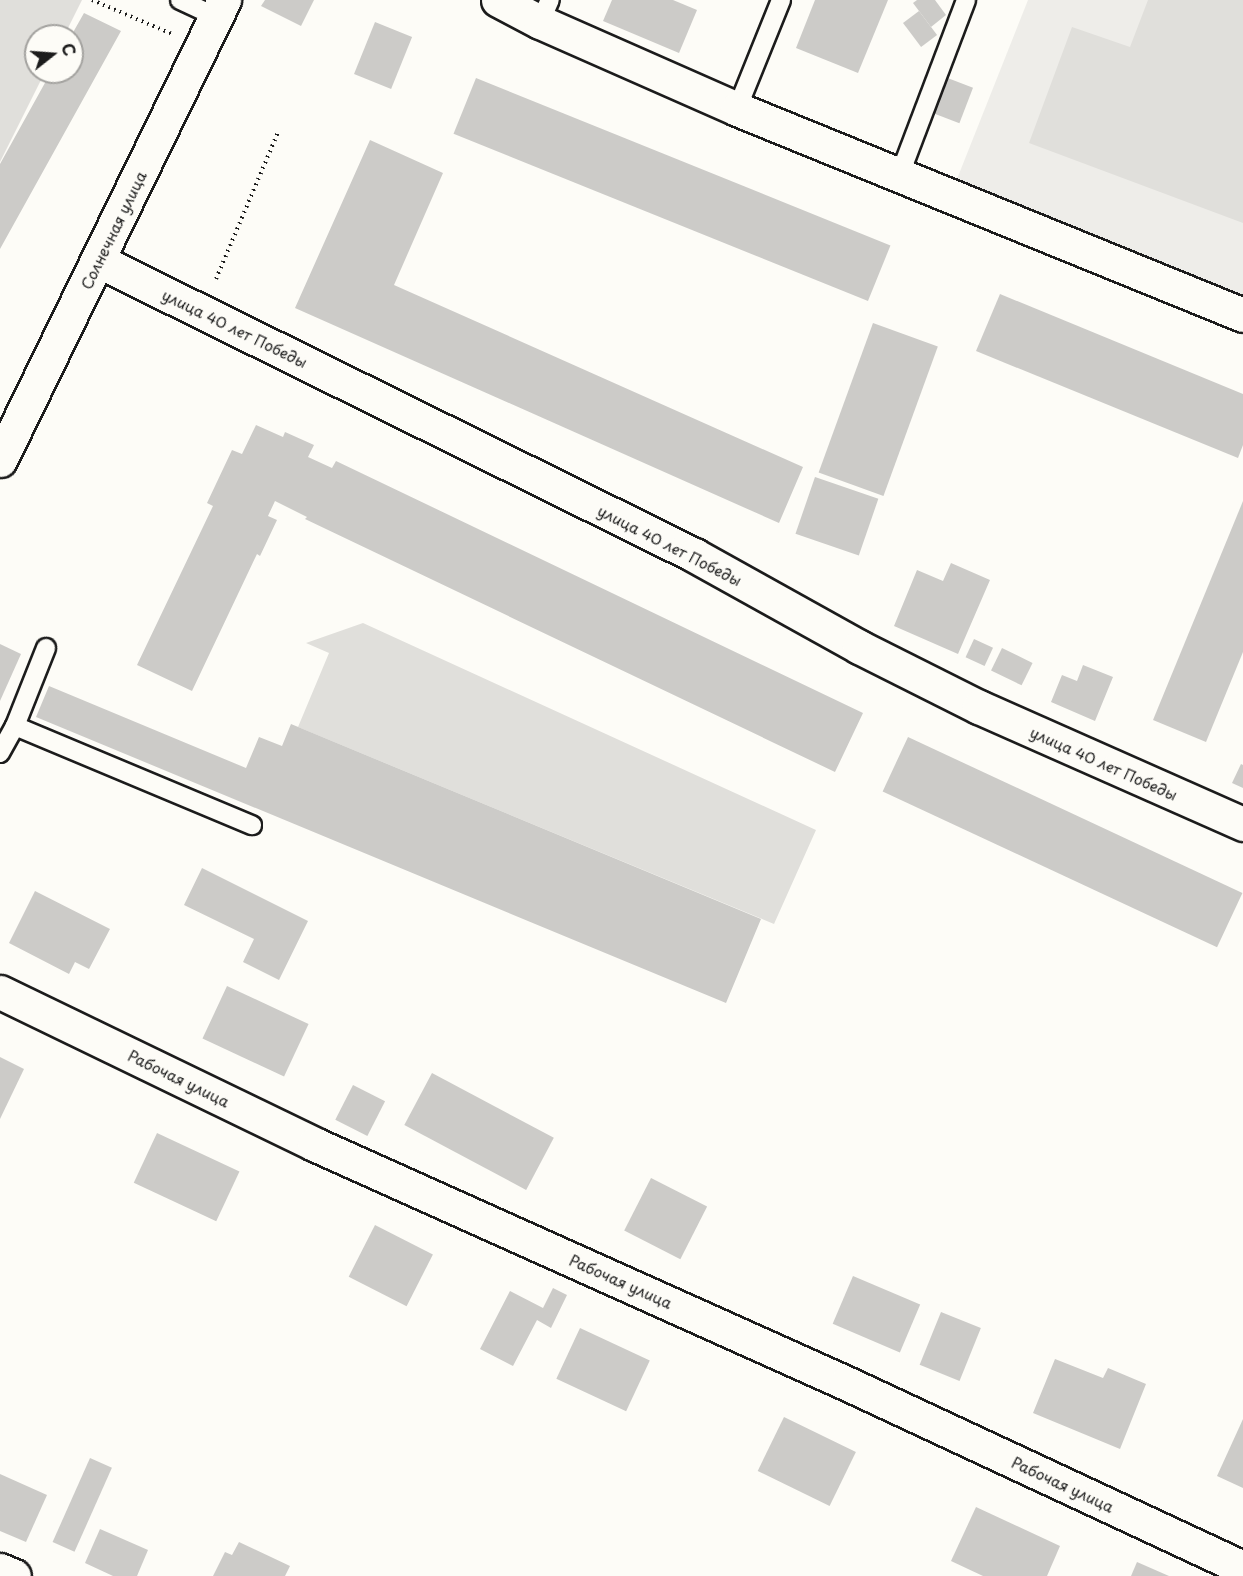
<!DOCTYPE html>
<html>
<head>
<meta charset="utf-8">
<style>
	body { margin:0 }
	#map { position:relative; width:1243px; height:1576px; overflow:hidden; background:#fdfcf7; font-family:"Playpen Sans",sans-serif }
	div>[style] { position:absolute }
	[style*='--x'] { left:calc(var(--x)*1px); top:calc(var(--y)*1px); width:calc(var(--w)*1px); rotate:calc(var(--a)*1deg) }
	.built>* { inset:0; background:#eeede9 }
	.green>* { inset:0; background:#e0dfdb }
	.building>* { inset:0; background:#cccbc8; transform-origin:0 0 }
	.path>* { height:4px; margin-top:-2px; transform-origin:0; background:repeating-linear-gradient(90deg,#1c1c1c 0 1.5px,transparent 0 6px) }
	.roads { filter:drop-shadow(2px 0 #1c1c1c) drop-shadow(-2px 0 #1c1c1c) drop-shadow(0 2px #1c1c1c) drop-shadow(0 -2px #1c1c1c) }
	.service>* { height:18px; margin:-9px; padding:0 9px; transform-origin:9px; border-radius:9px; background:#fdfcf7 }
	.minor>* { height:33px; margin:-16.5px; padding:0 16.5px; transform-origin:16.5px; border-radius:16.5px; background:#fdfcf7 }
	.tertiary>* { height:33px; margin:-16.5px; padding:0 16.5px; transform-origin:16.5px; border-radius:16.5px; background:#fdfcf7 }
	span { translate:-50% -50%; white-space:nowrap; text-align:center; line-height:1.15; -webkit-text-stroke:4.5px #fdfcf7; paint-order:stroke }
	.street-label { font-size:15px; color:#1c1c1c }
	.north { position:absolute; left:24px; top:24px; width:60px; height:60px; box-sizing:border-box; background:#fdfcf7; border:2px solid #a3a29f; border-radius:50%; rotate:73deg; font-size:16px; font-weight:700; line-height:24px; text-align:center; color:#1c1c1c }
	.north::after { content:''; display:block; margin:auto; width:21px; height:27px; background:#1c1c1c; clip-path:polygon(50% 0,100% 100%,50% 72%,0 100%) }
</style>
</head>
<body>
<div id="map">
	<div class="built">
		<div style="clip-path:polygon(1028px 0,1243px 0,1243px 297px,955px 184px)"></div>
	</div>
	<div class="green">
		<div style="clip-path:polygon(0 0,82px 0,64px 36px,36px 36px,36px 72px,45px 72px,0 162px)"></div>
		<div style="clip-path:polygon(1148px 0,1243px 0,1243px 223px,1029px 143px,1072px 27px,1130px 47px)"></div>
		<div style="clip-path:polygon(363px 623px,816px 830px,774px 924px,298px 727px,329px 653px,306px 643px)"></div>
	</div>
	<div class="building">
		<div style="clip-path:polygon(265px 0,314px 0,301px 26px,261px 6px)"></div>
		<div style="clip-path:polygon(612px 0,673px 0,697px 10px,679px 53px,603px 21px)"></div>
		<div style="clip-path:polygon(815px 0,888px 0,858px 73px,796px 48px)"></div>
		<div style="clip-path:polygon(917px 0,935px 0,946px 15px,931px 27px,913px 3px)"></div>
		<div style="left:919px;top:11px;width:30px;height:20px;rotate:53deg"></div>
		<div style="clip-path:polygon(84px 13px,121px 31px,0 249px,0 164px,51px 72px,72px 72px,71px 36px)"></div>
		<div style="left:375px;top:22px;width:40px;height:56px;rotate:22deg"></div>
		<div style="left:945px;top:77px;width:30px;height:38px;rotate:21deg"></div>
		<div style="left:476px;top:78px;width:447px;height:60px;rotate:22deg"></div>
		<div style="clip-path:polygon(370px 140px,443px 173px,394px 285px,803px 467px,779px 523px,295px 308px)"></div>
		<div style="clip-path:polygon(1000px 294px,1243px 394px,1243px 445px,1238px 458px,976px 351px)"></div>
		<div style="left:873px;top:323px;width:69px;height:159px;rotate:20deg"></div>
		<div style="clip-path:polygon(256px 425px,283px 437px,285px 432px,314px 445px,308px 457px,332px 468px,336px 461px,863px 713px,835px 772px,305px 519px,307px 517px,275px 501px,268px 516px,277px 520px,260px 556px,257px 554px,192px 691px,137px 665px,213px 506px,207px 503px,232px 450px,242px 454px)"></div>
		<div style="left:815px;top:477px;width:67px;height:60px;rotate:19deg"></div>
		<div style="clip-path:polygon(1243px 501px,1243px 652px,1206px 742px,1153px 720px)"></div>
		<div style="clip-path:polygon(951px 563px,990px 580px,958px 654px,894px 626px,917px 570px,943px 581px)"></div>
		<div style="left:974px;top:639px;width:21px;height:20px;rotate:25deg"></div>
		<div style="clip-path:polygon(0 644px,21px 654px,0 701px)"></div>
		<div style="left:1002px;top:648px;width:34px;height:25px;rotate:26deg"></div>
		<div style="clip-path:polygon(1083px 665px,1113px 677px,1095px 721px,1051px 702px,1062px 675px,1077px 681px)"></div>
		<div style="clip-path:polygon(49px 686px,246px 768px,259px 737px,282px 746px,291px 724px,761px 919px,726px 1003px,36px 717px)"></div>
		<div style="left:908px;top:737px;width:369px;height:60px;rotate:25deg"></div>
		<div style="clip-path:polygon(1241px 764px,1243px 765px,1243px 788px,1232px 783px)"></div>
		<div style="clip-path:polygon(202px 868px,308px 921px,279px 980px,243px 962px,254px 939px,184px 905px)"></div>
		<div style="clip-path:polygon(35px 891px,110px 929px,89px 969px,75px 962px,69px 974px,9px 943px)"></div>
		<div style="left:227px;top:986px;width:90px;height:58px;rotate:25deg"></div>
		<div style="clip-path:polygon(0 1057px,24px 1069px,0 1119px)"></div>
		<div style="left:432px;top:1073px;width:138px;height:59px;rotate:28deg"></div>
		<div style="left:353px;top:1085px;width:36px;height:39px;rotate:27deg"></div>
		<div style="left:157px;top:1133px;width:91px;height:55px;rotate:25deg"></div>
		<div style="left:651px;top:1178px;width:63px;height:59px;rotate:27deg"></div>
		<div style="left:375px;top:1225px;width:65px;height:58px;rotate:27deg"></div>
		<div style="left:853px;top:1276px;width:73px;height:52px;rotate:23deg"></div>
		<div style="clip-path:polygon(553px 1288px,567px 1295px,551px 1328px,537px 1320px,513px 1366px,480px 1349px,510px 1291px,543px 1308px)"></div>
		<div style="left:941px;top:1312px;width:43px;height:57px;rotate:22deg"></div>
		<div style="left:580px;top:1328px;width:77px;height:56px;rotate:25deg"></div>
		<div style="clip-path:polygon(1055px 1359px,1103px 1378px,1108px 1368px,1146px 1384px,1120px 1449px,1033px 1413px)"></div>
		<div style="left:784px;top:1417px;width:80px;height:60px;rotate:26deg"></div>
		<div style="clip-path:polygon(1243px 1419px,1243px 1488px,1217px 1476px)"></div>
		<div style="left:90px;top:1458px;width:24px;height:92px;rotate:24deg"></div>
		<div style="clip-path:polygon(0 1474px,47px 1495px,26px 1542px,0 1531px)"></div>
		<div style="clip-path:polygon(976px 1507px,1060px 1546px,1047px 1576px,983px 1576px,951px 1561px)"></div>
		<div style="clip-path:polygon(100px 1529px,148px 1550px,137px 1576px,113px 1576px,85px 1563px)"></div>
		<div style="clip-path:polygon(239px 1542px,290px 1566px,285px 1576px,213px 1576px,225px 1552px,232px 1555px)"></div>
		<div style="clip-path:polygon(1137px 1562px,1169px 1576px,1131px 1576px)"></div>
	</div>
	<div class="path">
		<div style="--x:92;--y:0;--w:87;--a:23"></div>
		<div style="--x:216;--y:279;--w:160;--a:-67.1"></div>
	</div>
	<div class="roads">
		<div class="service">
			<div style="--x:180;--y:0;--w:40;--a:25"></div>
			<div style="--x:540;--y:22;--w:24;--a:-66"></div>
			<div style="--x:737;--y:109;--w:118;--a:-68"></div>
			<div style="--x:900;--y:174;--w:186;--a:-69.2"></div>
			<div style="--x:15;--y:726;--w:257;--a:22.7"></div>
			<div style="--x:0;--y:753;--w:31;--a:-61"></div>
			<div style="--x:15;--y:726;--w:84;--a:-68.3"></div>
		</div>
		<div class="minor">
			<div style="--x:498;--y:0;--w:47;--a:27.6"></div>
			<div style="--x:540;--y:22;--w:215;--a:23.8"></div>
			<div style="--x:737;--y:109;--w:546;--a:22.15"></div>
			<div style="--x:0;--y:992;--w:349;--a:25.8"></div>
			<div style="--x:314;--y:1144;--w:583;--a:24.19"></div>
			<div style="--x:846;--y:1383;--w:438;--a:25"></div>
			<div style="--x:0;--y:1570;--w:15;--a:23"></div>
		</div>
		<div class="tertiary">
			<div style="--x:99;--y:261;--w:664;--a:26.29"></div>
			<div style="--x:694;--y:555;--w:189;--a:29.1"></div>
			<div style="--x:859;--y:647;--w:134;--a:26.6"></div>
			<div style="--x:979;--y:707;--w:289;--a:23.9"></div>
			<div style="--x:0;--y:460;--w:512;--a:-64.04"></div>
		</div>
	</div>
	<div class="street-label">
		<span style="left:113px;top:230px;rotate:-64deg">Солнечная улица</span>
		<span style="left:235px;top:328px;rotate:26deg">улица 40 лет Победы</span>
		<span style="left:670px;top:545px;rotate:27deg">улица 40 лет Победы</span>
		<span style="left:1104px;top:763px;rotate:24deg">улица 40 лет Победы</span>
		<span style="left:179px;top:1078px;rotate:26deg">Рабочая улица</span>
		<span style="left:621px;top:1281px;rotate:24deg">Рабочая улица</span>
		<span style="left:1063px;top:1484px;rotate:25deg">Рабочая улица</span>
	</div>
	<div class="north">С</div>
</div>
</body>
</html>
